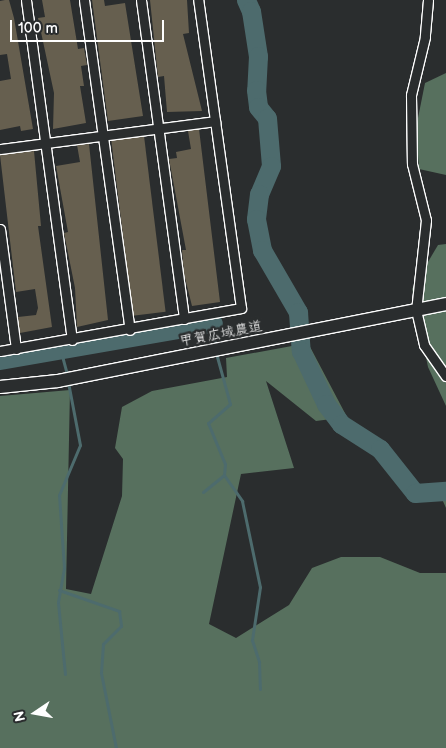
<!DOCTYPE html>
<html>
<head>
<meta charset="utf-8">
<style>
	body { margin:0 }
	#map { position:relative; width:446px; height:748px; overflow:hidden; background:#2a2d2e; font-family:"Balsamiq Sans","Klee One",sans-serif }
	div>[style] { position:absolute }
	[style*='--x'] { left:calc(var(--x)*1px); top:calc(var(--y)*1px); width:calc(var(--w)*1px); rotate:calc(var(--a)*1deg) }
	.green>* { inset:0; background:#57705e }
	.stream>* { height:3px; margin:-1.5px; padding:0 1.5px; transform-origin:1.5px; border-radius:1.5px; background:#4d6b6d }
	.river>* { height:19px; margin:-9.5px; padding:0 9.5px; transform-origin:9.5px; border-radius:9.5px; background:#4d6b6d }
	.building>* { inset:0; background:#665f4f; transform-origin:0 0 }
	.roads { filter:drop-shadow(1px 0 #fff) drop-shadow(-1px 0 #fff) drop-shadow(0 1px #fff) drop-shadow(0 -1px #fff) }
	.street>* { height:9px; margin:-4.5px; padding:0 4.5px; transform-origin:4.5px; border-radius:4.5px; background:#2a2d2e }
	.secondary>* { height:12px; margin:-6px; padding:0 6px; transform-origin:6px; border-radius:6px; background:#2a2d2e }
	span { translate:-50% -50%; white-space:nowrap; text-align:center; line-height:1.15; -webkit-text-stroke:5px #2a2d2e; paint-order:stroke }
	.street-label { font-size:14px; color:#fff }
	.north { position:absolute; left:10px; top:688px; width:50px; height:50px; -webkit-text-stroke:4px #2a2d2e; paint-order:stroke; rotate:258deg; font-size:14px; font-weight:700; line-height:20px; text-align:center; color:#fff }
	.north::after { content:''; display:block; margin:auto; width:18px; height:22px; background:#fff; clip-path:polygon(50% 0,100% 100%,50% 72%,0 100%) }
	.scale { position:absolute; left:10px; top:20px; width:154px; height:22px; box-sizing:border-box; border:2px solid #fff; border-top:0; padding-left:6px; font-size:15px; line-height:18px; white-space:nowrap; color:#fff; -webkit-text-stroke:4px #2a2d2e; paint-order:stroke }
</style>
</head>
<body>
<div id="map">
	<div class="green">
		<div style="clip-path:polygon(446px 73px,446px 175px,419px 169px,416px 128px,425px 83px)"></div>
		<div style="clip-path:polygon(446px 244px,446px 406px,428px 367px,412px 289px,438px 245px)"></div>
		<div style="clip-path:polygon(308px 343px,347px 417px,316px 421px,266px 381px,294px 468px,241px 474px,209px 624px,236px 638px,289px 605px,312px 568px,341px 557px,380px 557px,420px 573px,446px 573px,446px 748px,0 748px,0 396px,70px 390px,66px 589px,91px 594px,122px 496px,123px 459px,115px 448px,122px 407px,152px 391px,227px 377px,226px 358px)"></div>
		<div style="clip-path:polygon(430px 486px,446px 486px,446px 508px,442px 499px,427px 501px)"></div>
	</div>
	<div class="stream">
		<div style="--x:213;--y:323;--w:24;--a:85"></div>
		<div style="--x:61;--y:352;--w:24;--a:75"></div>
		<div style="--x:216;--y:353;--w:53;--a:74.6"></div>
		<div style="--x:230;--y:404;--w:29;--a:139"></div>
		<div style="--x:208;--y:423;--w:44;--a:67.5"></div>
		<div style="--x:225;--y:464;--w:11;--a:95"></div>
		<div style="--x:224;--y:475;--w:32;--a:55"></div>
		<div style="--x:242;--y:501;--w:88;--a:78.2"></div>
		<div style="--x:260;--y:587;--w:54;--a:98.6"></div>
		<div style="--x:252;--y:640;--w:23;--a:72"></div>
		<div style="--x:259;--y:662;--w:27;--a:88"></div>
		<div style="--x:203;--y:492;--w:27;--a:-39"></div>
		<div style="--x:59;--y:590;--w:64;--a:19.3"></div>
		<div style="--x:119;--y:611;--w:15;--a:82"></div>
		<div style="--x:121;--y:626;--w:25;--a:135"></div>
		<div style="--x:103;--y:644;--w:29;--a:94"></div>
		<div style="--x:101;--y:673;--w:76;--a:78.7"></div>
		<div style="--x:65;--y:674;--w:72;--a:-95.6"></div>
		<div style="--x:58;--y:602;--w:35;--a:-80"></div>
		<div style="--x:64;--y:568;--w:73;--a:-93.9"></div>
		<div style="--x:59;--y:495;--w:54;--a:-67.2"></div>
		<div style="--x:80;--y:445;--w:64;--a:-100.8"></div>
	</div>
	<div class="river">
		<div style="--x:246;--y:0;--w:12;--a:66"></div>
		<div style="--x:251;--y:11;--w:46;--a:81.2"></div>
		<div style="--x:258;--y:56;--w:34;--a:93"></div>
		<div style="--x:256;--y:90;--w:17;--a:83"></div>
		<div style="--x:258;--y:107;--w:14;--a:51"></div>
		<div style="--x:267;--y:118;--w:48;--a:85.2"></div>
		<div style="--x:271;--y:166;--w:30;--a:113"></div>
		<div style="--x:259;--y:194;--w:25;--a:97"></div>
		<div style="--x:256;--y:219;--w:32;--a:79"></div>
		<div style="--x:262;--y:250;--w:72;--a:59.9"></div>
		<div style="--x:298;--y:312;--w:39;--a:86"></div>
		<div style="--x:301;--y:351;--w:59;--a:64.7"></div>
		<div style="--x:326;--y:404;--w:25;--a:53"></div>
		<div style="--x:341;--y:424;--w:46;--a:32.7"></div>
		<div style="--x:380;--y:449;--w:56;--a:51.5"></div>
		<div style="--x:415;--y:493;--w:31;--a:-4"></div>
		<div style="--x:0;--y:360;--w:216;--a:-9.9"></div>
	</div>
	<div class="building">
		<div style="clip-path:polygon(5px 0,9px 0,14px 18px,33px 129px,21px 131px,20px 126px,0 130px,0 81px,11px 79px,7px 54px,0 55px,0 1px)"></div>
		<div style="clip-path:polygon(42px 0,70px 0,78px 49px,84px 48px,87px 65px,81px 66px,84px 86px,80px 86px,86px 123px,53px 129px,54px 93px,38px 18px,45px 17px)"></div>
		<div style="clip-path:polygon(92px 0,104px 0,105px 6px,125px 3px,143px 116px,108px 121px)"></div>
		<div style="clip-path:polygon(150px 0,187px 0,189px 33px,183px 34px,202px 111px,167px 112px,164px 76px,158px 77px)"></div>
		<div style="clip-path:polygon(199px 129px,220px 302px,192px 306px,184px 274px,182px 250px,186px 250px,169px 159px,177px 158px,176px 152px,191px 149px,188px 131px)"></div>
		<div style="left:144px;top:136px;width:177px;height:33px;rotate:83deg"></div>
		<div style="clip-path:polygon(89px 144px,108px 320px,77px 327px,75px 288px,64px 233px,68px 232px,56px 166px,80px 162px,77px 145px)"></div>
		<div style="clip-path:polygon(34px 151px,41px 226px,38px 226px,52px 327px,20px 333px,18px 317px,36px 315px,38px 308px,35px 289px,16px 292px,0 155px)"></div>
	</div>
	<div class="roads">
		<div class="street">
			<div style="--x:26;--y:0;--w:343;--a:82.3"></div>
			<div style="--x:84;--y:0;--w:333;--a:82.1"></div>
			<div style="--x:141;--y:0;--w:322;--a:82.3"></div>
			<div style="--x:428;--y:0;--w:37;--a:95"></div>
			<div style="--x:425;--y:37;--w:60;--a:103.6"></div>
			<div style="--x:411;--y:95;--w:69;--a:89.2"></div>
			<div style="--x:412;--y:164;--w:58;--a:76"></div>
			<div style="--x:426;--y:220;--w:91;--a:96.3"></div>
			<div style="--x:416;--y:310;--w:36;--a:77"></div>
			<div style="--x:424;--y:345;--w:38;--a:55"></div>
			<div style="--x:0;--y:149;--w:217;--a:-7.4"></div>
			<div style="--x:0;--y:229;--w:121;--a:82.4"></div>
			<div style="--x:0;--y:351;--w:245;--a:-10.1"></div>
			<div style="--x:241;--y:308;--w:311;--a:-97.9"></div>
		</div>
		<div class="secondary">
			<div style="--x:0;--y:387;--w:58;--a:-5.9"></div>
			<div style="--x:58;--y:381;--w:396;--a:-11.2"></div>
		</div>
	</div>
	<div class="street-label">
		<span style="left:221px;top:334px;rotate:-11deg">甲賀広域農道</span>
	</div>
	<div class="north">N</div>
	<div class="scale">100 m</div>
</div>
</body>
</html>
